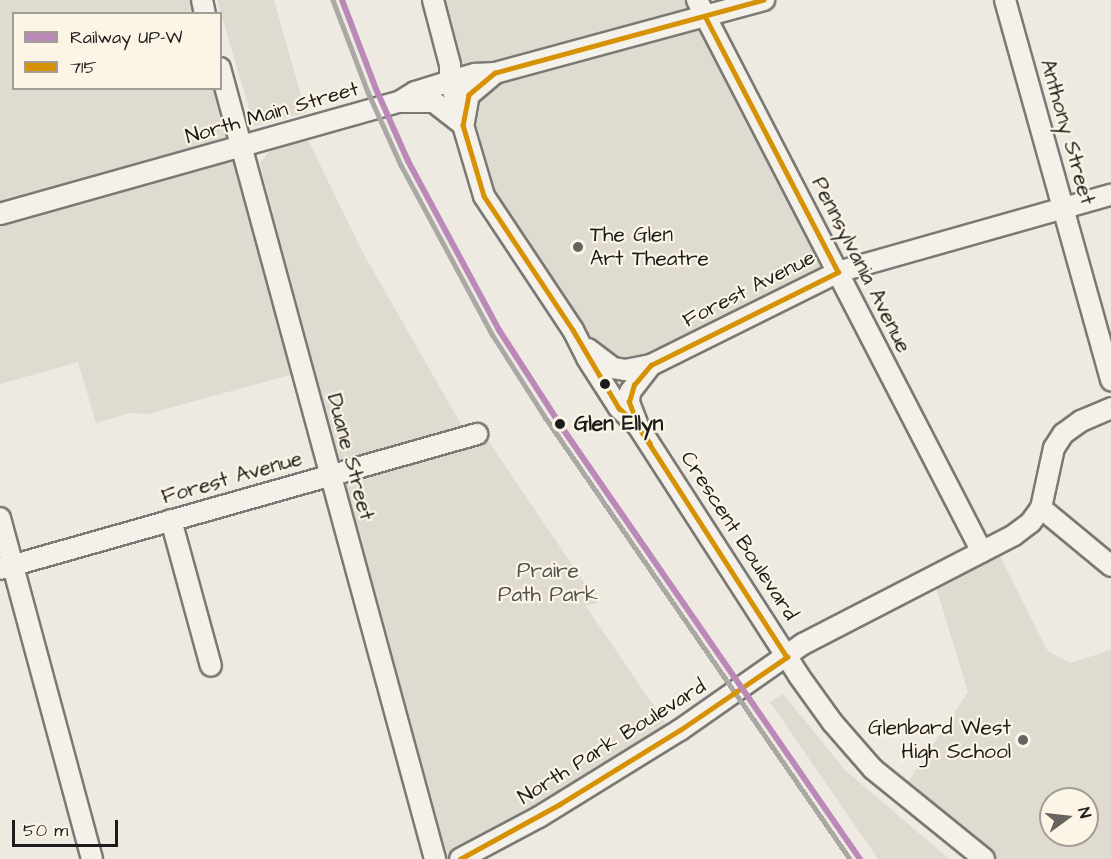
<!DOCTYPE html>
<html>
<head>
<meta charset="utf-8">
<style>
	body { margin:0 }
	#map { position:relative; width:1111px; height:859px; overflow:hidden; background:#eeeae2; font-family:"Architects Daughter",sans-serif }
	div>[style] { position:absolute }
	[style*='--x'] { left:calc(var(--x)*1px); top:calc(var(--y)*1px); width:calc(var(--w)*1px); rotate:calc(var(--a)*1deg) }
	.built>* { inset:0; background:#e0dbd0 }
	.green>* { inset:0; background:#dfdbd0 }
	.roads { filter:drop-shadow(2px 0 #7a7975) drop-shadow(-2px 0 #7a7975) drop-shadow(0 2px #7a7975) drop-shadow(0 -2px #7a7975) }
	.minor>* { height:20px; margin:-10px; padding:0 10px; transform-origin:10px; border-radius:10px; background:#f4f1ea }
	.rail>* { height:4.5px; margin:-2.25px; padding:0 2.25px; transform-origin:2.25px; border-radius:2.25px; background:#aaa8a4 }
	.bus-1>* { height:4.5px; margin:-2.25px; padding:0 2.25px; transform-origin:2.25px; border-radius:2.25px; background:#d69104 }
	.rail-1>* { height:6px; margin:-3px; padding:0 3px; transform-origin:3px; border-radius:3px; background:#ba89b7 }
	.dots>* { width:16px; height:16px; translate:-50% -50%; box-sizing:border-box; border:3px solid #fcf5e5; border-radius:50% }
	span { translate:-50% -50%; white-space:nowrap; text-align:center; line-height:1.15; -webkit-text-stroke:4.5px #fcf5e5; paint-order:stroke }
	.street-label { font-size:21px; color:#1c1c1c }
	.poi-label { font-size:21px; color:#1c1c1c }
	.left { translate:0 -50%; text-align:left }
	.right { translate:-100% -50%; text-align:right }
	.stop-label { font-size:21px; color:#1c1c1c; font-weight:700 }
	.park-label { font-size:21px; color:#53514e }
	.legend { position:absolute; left:12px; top:12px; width:210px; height:78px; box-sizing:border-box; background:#fcf5e5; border:2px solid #a29e95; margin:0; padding:8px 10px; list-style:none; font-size:18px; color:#1c1c1c }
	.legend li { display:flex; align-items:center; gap:12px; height:30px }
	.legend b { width:30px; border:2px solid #a29e95 }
	.north { position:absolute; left:1039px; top:787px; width:60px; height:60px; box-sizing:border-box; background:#fcf5e5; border:2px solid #a29e95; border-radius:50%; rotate:75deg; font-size:16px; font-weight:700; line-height:24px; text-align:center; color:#1c1c1c }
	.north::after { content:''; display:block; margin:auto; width:21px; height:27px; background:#666461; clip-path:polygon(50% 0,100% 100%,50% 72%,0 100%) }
	.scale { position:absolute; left:12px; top:820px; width:106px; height:27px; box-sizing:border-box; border:3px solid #1c1c1c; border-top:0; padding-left:8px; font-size:18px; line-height:21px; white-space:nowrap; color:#1c1c1c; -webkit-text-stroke:4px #fcf5e5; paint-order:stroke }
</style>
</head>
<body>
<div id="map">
	<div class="built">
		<div style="clip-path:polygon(0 0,197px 0,201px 13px,14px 14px,14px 88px,220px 88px,236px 145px,0 209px)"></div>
		<div style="clip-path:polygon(217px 0,274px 0,306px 113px,254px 126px)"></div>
		<div style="clip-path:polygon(435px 0,693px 0,700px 14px,458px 82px)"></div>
		<div style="clip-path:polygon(702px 20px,832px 270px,611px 386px,487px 193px,456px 89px)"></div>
		<div style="clip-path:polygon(305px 134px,363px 253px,466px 433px,332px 469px,260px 163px,275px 145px)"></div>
		<div style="clip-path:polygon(238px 154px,297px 373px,148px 414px,130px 413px,96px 423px,78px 362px,0 384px,0 218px)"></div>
		<div style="clip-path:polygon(447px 446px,497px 511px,526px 620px,585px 605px,671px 731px,455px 859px,438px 859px,334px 478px)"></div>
		<div style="clip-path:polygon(evenodd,996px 549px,1048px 651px,1070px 663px,1111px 650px,1111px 859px,994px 859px,904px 788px,968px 692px,934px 581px,996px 549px,1051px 799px,1087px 799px,1087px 835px,1051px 835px,1051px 799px)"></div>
	</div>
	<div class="green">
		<div style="clip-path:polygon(476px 438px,487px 439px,598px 603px,526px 620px,497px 511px,447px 446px)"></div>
		<div style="clip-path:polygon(783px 694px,845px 770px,949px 859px,878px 859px,770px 702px)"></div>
	</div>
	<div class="roads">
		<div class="minor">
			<div style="--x:202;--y:0;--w:14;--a:78"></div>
			<div style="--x:433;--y:0;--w:67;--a:75.3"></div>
			<div style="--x:450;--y:65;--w:16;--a:90"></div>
			<div style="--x:450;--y:81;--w:120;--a:73.5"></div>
			<div style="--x:484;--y:196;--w:161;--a:56.4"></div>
			<div style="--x:573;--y:330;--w:31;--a:63"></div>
			<div style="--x:587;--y:358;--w:59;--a:57.4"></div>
			<div style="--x:619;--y:408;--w:26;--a:43"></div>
			<div style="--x:638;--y:426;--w:297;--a:57.2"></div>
			<div style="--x:799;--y:676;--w:57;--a:54.3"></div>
			<div style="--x:832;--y:722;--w:62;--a:48.9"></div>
			<div style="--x:873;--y:769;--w:143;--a:39"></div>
			<div style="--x:697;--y:0;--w:621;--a:62.69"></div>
			<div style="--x:1005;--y:0;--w:395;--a:74.4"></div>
			<div style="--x:220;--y:68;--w:820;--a:74.79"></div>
			<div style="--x:402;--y:102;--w:32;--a:0"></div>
			<div style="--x:434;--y:102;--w:37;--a:38"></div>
			<div style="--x:464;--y:122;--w:27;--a:-80"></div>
			<div style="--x:469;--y:95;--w:34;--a:-40"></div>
			<div style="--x:0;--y:214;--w:414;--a:-15.7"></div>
			<div style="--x:399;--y:102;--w:19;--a:-32"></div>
			<div style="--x:415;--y:92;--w:37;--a:-17"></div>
			<div style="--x:450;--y:81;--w:26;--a:-16"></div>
			<div style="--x:475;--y:74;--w:20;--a:-3"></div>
			<div style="--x:495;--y:73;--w:279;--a:-15.2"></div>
			<div style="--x:588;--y:349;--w:31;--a:37"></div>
			<div style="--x:613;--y:368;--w:12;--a:9"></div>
			<div style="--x:625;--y:370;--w:26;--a:-11"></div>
			<div style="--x:637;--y:423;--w:22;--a:-111"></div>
			<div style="--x:629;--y:402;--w:10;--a:-84"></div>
			<div style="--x:630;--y:392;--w:34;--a:-52"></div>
			<div style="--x:651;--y:365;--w:209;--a:-26.4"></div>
			<div style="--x:838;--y:272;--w:284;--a:-15.8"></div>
			<div style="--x:1041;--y:508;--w:91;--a:39.6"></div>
			<div style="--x:0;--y:518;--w:353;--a:74.9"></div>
			<div style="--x:171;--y:520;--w:151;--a:74.7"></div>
			<div style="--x:0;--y:569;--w:496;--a:-15.8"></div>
			<div style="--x:460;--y:859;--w:89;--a:-28"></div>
			<div style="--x:539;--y:817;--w:166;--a:-31.7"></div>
			<div style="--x:680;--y:730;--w:150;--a:-35"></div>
			<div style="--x:803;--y:644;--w:237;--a:-27.3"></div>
			<div style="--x:1014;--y:535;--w:21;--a:-37"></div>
			<div style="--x:1031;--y:522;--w:17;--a:-54"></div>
			<div style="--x:1041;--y:508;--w:61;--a:-77.8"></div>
			<div style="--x:1054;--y:448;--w:17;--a:-57"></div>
			<div style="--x:1063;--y:434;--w:22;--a:-36"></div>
			<div style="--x:1081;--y:421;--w:33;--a:-23"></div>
		</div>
	</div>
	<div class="rail">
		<div style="--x:333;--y:0;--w:98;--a:69.2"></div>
		<div style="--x:368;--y:92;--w:80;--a:65.7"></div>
		<div style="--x:401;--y:165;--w:192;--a:61.7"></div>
		<div style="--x:492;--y:334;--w:98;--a:57.4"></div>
		<div style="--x:545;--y:417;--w:537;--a:55.39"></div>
	</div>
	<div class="bus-1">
		<div style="--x:764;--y:0;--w:279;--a:164.8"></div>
		<div style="--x:495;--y:73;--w:34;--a:140"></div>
		<div style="--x:469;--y:95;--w:31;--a:101"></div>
		<div style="--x:463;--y:125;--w:74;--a:73.5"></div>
		<div style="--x:484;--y:196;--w:161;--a:56.4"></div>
		<div style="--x:573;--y:330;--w:91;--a:59.5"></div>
		<div style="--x:619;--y:408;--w:26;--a:43"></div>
		<div style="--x:638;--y:426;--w:275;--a:57.2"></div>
		<div style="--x:705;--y:16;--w:288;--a:62.5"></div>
		<div style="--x:650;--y:444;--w:22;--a:-124"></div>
		<div style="--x:638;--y:426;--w:26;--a:-111"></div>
		<div style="--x:629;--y:402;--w:18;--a:-74"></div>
		<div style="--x:634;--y:385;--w:26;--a:-50"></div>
		<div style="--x:651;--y:365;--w:209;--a:-26.4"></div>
		<div style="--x:460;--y:859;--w:114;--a:-28.8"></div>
		<div style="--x:560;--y:804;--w:141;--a:-31.7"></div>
		<div style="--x:680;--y:730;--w:130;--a:-34.3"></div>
	</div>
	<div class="rail-1">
		<div style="--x:342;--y:0;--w:95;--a:69.1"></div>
		<div style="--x:376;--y:89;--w:79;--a:66"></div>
		<div style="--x:408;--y:161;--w:192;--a:61.7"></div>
		<div style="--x:499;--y:330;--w:118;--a:57.1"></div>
		<div style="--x:563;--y:429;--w:523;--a:55.37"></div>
	</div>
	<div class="dots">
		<div style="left:578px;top:247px;background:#666461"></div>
		<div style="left:605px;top:384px;background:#1c1c1c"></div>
		<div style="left:560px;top:424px;background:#1c1c1c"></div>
		<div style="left:1023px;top:740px;background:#666461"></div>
	</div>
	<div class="street-label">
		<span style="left:272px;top:113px;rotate:-16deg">North Main Street</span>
		<span style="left:1067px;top:132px;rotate:74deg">Anthony Street</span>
		<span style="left:861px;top:265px;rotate:63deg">Pennsylvania Avenue</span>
		<span style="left:749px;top:289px;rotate:-27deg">Forest Avenue</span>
		<span style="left:350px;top:457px;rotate:75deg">Duane Street</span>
		<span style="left:232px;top:478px;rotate:-16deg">Forest Avenue</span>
		<span style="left:739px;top:536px;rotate:57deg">Crescent Boulevard</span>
		<span style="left:612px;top:742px;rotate:-32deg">North Park Boulevard</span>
	</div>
	<div class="poi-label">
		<span class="left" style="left:590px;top:247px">The Glen<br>Art Theatre</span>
		<span class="right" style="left:1011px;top:740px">Glenbard West<br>High School</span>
	</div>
	<div class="stop-label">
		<span class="left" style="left:574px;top:424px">Glen Ellyn</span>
	</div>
	<div class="park-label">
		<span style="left:548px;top:583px">Praire<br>Path Park</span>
	</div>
	<ul class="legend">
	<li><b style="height:8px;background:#ba89b7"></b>Railway UP-W</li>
	<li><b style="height:8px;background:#d69104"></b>715</li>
	</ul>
	<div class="north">N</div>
	<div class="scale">50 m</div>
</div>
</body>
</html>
